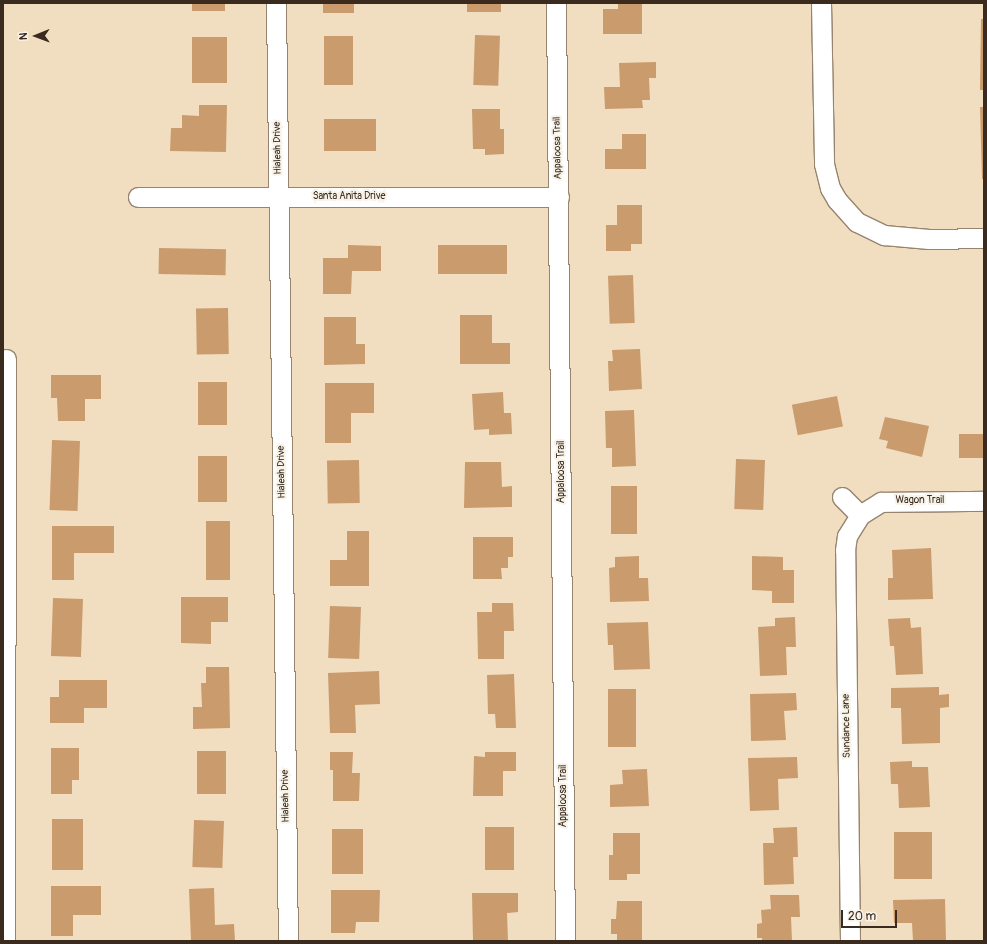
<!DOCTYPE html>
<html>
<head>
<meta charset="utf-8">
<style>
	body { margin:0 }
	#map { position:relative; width:987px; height:944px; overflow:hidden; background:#f1dec0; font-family:Pangolin,sans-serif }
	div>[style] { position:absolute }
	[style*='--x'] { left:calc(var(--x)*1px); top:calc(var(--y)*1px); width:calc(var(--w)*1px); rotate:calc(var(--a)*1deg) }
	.building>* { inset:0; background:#ca9b6d; transform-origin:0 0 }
	.roads { filter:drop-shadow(1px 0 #96846f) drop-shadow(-1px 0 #96846f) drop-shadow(0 1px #96846f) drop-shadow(0 -1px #96846f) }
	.minor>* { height:19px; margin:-9.5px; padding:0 9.5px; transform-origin:9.5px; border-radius:9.5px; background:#fff }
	span { translate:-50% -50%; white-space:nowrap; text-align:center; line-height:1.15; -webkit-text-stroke:4px #f7f3e8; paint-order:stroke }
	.street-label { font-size:10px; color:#3b2a1e }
	.frame { position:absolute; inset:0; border:4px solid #3b2a1e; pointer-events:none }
	.north { position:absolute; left:16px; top:16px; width:40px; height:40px; -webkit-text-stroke:3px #f7f3e8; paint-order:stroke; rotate:269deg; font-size:11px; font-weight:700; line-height:16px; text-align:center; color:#3b2a1e }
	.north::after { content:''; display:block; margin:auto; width:14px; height:18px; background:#3b2a1e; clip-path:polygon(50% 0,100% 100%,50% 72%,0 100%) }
	.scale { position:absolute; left:841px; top:910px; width:56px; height:18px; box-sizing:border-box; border:2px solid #3b2a1e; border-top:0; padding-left:5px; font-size:12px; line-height:14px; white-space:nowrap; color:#3b2a1e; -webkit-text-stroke:3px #f7f3e8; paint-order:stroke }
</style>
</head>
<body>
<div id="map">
	<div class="building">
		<div style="left:192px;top:3px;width:33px;height:8px"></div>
		<div style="left:323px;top:3px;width:31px;height:10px"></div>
		<div style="left:467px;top:3px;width:34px;height:9px"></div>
		<div style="clip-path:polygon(618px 3px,642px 3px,642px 34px,603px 34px,603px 9px,618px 9px)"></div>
		<div style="clip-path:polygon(981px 19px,984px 19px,984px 90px,980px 90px)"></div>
		<div style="left:475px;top:35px;width:25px;height:50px;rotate:2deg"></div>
		<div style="left:324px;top:36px;width:29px;height:49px"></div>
		<div style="left:192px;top:37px;width:35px;height:46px"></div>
		<div style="clip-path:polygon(656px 62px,656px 78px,649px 78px,650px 100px,642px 100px,643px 108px,605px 109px,604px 87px,620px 87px,619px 63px)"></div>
		<div style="clip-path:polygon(199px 105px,227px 105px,226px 152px,170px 151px,171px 128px,182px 128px,182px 115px,199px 116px)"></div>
		<div style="clip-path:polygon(980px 107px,984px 107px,984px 179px,982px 179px)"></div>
		<div style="clip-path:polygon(472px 109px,500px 109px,500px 129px,504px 129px,504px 154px,485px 155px,485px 149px,473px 149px)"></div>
		<div style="left:324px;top:119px;width:52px;height:32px"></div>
		<div style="clip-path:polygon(622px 134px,646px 134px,646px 169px,605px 169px,605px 149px,622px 149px)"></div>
		<div style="clip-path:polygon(617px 205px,642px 205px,642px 244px,631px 244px,631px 251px,606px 251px,606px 225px,617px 225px)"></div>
		<div style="clip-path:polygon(348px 245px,381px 246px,381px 271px,352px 271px,351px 294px,323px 294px,323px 258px,348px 258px)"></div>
		<div style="left:507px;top:245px;width:29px;height:69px;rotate:90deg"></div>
		<div style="left:159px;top:248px;width:67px;height:26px;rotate:1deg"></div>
		<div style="left:633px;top:275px;width:48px;height:25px;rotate:88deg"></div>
		<div style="left:228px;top:308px;width:46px;height:32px;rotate:89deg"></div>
		<div style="clip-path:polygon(460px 315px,492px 315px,492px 343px,510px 343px,510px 364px,460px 364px)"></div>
		<div style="clip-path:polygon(324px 317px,356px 317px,356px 344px,365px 344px,365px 364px,324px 365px)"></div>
		<div style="clip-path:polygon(640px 349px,642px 389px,609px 391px,608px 361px,613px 361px,612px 350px)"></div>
		<div style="clip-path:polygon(51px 375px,101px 375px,101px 399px,85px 399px,85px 421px,58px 421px,57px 398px,51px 398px)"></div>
		<div style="left:198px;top:382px;width:29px;height:43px"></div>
		<div style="clip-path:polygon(325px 383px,374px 383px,374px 413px,351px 413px,351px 443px,325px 443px)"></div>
		<div style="clip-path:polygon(503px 392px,504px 413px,511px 413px,512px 434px,489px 435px,489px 429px,474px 430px,472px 394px)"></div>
		<div style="left:837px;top:396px;width:31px;height:46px;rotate:79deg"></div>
		<div style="clip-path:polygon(634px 410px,636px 466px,612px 467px,612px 448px,606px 448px,605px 411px)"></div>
		<div style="clip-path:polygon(885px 417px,929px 426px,922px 457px,886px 448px,888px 441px,879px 439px)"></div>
		<div style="left:959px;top:434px;width:25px;height:24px"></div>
		<div style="left:52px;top:440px;width:28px;height:70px;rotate:2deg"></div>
		<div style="left:198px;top:456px;width:29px;height:46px"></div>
		<div style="left:736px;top:459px;width:29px;height:50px;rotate:2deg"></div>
		<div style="left:359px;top:460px;width:43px;height:32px;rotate:89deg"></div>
		<div style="clip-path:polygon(465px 462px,501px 462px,502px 487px,512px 486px,512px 507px,464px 508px)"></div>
		<div style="left:611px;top:486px;width:26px;height:48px"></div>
		<div style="left:206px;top:521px;width:24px;height:59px"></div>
		<div style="clip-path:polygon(52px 526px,114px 526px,114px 553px,74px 553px,74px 580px,52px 580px)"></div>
		<div style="clip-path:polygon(347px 531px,369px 531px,369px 586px,330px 586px,330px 560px,347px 560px)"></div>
		<div style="clip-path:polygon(473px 537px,513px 537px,513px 557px,508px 557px,508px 568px,501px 568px,502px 579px,473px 579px)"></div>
		<div style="clip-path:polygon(931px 548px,933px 599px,888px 600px,888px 578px,893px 578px,892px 550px)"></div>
		<div style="clip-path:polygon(639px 556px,639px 578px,648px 578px,649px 601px,610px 602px,609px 568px,615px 567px,615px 557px)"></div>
		<div style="clip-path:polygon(752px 556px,783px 557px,783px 570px,794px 570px,794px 603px,772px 603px,772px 591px,752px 590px)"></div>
		<div style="clip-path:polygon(181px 597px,228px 597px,228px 622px,211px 622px,211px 644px,181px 643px)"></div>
		<div style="left:53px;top:598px;width:30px;height:58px;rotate:2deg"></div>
		<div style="clip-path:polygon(492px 603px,513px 603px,514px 631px,504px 631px,504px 659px,478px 659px,477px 612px,492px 612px)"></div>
		<div style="left:330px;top:606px;width:31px;height:52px;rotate:2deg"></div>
		<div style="clip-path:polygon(795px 617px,796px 647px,786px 647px,787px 675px,760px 676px,758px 627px,775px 626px,775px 618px)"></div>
		<div style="clip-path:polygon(910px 618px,911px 628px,921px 627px,923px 674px,896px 675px,894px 646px,890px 646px,888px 619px)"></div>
		<div style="clip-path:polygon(648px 622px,650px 669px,614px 670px,613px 645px,608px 645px,607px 623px)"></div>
		<div style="clip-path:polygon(206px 667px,229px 667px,230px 728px,193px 729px,193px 707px,202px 707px,201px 683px,206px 683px)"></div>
		<div style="clip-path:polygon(379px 671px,380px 704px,355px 705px,356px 733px,330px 733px,328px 673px)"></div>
		<div style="clip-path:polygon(514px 674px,516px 728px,496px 728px,495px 714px,488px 714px,487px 675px)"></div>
		<div style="clip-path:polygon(59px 680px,107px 680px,107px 708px,84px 708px,84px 723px,50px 723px,50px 697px,59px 697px)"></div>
		<div style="clip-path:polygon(939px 687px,939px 695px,949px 694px,949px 707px,940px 708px,940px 743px,902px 744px,901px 708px,891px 708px,891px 688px)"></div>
		<div style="left:608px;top:689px;width:28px;height:58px"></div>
		<div style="clip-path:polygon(796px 693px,797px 710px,784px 711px,786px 740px,751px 741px,750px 694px)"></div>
		<div style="clip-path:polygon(51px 748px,79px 748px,79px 780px,72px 780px,72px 794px,51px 794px)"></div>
		<div style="left:226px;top:751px;width:43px;height:29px;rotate:90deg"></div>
		<div style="clip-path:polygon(330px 752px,353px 752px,352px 773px,360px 773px,359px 801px,333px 801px,333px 770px,330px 770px)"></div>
		<div style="clip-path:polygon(485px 752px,516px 752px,516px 771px,503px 771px,503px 796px,473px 796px,474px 756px,485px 757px)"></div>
		<div style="clip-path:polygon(797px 757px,798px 778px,778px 779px,779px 810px,750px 811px,748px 758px)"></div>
		<div style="clip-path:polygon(912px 761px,912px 767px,928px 767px,930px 807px,899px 808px,898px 784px,891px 784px,890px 762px)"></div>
		<div style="clip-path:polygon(647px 769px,649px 806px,610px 807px,610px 785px,623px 784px,622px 770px)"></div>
		<div style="left:52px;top:819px;width:31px;height:51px"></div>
		<div style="left:194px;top:820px;width:30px;height:47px;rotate:2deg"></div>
		<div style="left:485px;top:827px;width:29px;height:43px"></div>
		<div style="clip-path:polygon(797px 827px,798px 857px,793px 857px,794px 884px,764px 885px,763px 843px,774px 843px,773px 828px)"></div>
		<div style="left:332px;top:829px;width:31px;height:45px"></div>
		<div style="left:894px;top:832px;width:38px;height:47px"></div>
		<div style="clip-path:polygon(613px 833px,640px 833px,640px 874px,627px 874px,627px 880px,609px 880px,609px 855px,613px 855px)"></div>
		<div style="clip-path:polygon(51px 886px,101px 886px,101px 915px,73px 915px,73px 936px,51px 936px)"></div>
		<div style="clip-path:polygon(214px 888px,215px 925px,234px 924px,235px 941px,191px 941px,189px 889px)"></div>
		<div style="clip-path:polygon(331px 890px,380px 890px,379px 922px,356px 922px,355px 933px,331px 933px)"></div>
		<div style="clip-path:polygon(472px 893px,518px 893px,518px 912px,507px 913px,508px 941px,473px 941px)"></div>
		<div style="clip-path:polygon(770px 895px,799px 895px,800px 917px,791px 917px,792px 941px,762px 941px,762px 938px,757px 938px,757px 924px,762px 923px,761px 910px,771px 909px)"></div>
		<div style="clip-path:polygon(945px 899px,946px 941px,913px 941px,912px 923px,894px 923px,893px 900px)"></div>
		<div style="clip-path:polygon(617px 901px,642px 901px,642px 941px,617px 941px,617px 934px,611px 934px,611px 919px,616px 919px)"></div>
	</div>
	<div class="roads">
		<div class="minor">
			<div style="--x:276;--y:3;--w:938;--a:89.27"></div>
			<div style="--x:556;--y:3;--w:938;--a:89.45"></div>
			<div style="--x:821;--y:3;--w:161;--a:88.9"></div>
			<div style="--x:824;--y:164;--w:25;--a:76"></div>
			<div style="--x:830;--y:188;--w:14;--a:60"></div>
			<div style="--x:837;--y:200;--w:30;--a:48"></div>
			<div style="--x:857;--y:222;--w:30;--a:26"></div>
			<div style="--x:884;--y:235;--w:45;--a:5.1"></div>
			<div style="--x:929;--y:239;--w:55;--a:-1"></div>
			<div style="--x:138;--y:197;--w:421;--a:0"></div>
			<div style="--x:842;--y:497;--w:25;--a:45"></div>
			<div style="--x:5;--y:941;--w:582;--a:-89.9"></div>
			<div style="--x:850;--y:941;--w:391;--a:-90.7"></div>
			<div style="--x:845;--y:550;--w:14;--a:-82"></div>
			<div style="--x:847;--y:536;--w:25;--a:-58"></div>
			<div style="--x:860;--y:515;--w:25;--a:-32"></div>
			<div style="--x:881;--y:502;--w:103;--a:-0.6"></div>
		</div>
	</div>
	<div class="street-label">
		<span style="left:278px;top:148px;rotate:-91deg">Hialeah Drive</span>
		<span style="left:558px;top:148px;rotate:-91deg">Appaloosa Trail</span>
		<span style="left:349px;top:197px">Santa Anita Drive</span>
		<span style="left:282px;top:472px;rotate:-91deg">Hialeah Drive</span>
		<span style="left:562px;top:472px;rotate:-90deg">Appaloosa Trail</span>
		<span style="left:920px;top:501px">Wagon Trail</span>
		<span style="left:847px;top:726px;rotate:-91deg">Sundance Lane</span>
		<span style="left:286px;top:796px;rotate:-91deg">Hialeah Drive</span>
		<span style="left:564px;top:796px;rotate:-90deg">Appaloosa Trail</span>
	</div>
	<div class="frame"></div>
	<div class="north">N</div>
	<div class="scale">20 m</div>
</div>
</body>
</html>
